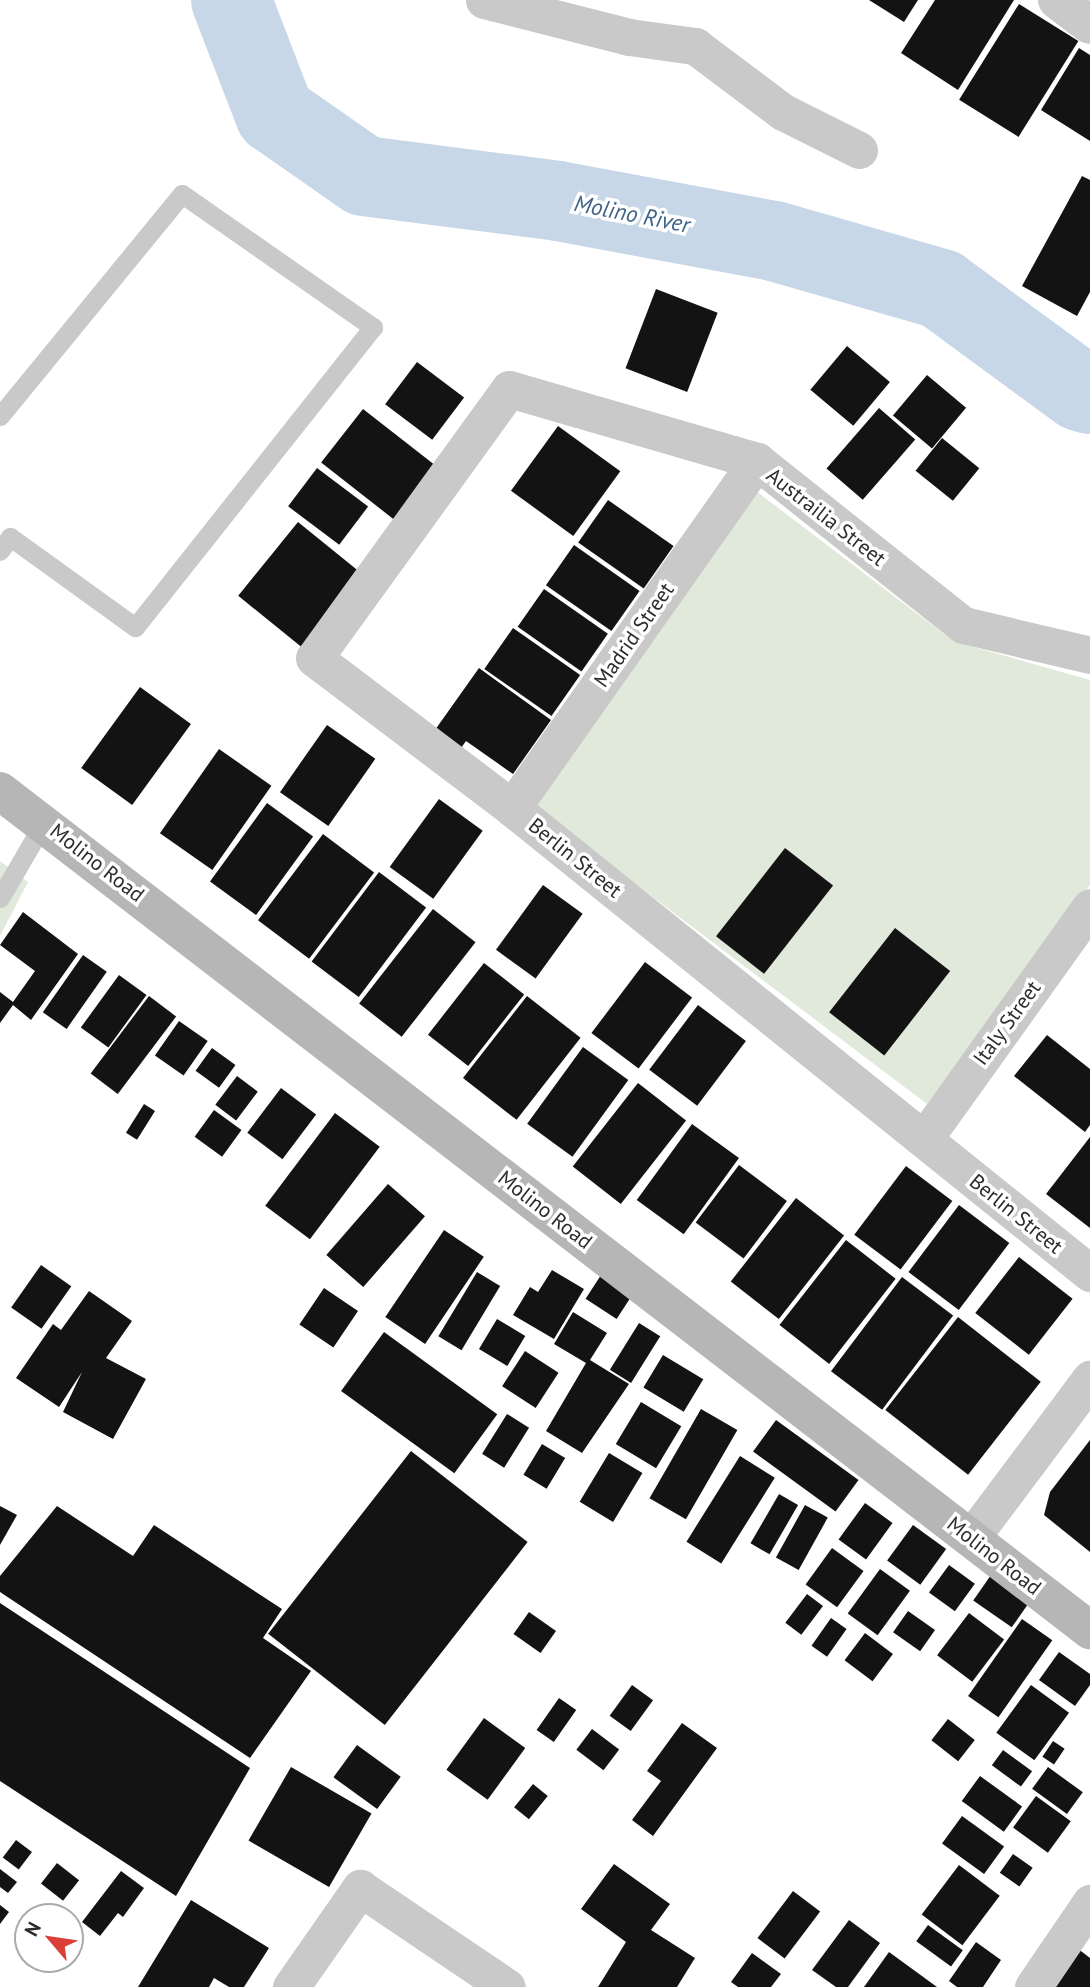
<!DOCTYPE html>
<html>
<head>
<meta charset="utf-8">
<style>
	body { margin:0 }
	#map { position:relative; width:1090px; height:1987px; overflow:hidden; background:#fff; font-family:"PT Sans",sans-serif }
	div>[style] { position:absolute }
	[style*='--x'] { left:calc(var(--x)*1px); top:calc(var(--y)*1px); width:calc(var(--w)*1px); rotate:calc(var(--a)*1deg) }
	.green>* { inset:0; background:#e0e9da }
	.river>* { height:80px; margin:-40px; padding:0 40px; transform-origin:40px; border-radius:40px; background:#c7d7e8 }
	.building>* { inset:0; background:#131313; transform-origin:0 0 }
	.service>* { height:19px; margin:-9.5px; padding:0 9.5px; transform-origin:9.5px; border-radius:9.5px; background:#c9c9c9 }
	.minor>* { height:37px; margin:-18.5px; padding:0 18.5px; transform-origin:18.5px; border-radius:18.5px; background:#c9c9c9 }
	.tertiary>* { height:38px; margin:-19px; padding:0 19px; transform-origin:19px; border-radius:19px; background:#c9c9c9 }
	.secondary>* { height:38px; margin:-19px; padding:0 19px; transform-origin:19px; border-radius:19px; background:#b6b6b6 }
	span { translate:-50% -50%; white-space:nowrap; text-align:center; line-height:1.15; -webkit-text-stroke:7px #fff; paint-order:stroke }
	.street-label { font-size:21px; color:#2c2c2c }
	.water-label { font-size:23px; color:#406388; font-style:italic }
	.north { position:absolute; left:14px; top:1903px; width:70px; height:70px; box-sizing:border-box; background:#fff; border:2px solid #ababab; border-radius:50%; rotate:299deg; font-size:19px; font-weight:700; line-height:28px; text-align:center; color:#2c2c2c }
	.north::after { content:''; display:block; margin:auto; width:24px; height:32px; background:#da3f37; clip-path:polygon(50% 0,100% 100%,50% 72%,0 100%) }
</style>
</head>
<body>
<div id="map">
	<div class="green">
		<div style="clip-path:polygon(756px 491px,953px 641px,1090px 680px,1090px 885px,927px 1104px,531px 805px)"></div>
		<div style="clip-path:polygon(0 861px,28px 882px,0 936px)"></div>
	</div>
	<div class="river">
		<div style="--x:231;--y:0;--w:122;--a:68.9"></div>
		<div style="--x:275;--y:114;--w:108;--a:34.9"></div>
		<div style="--x:364;--y:176;--w:196;--a:7.3"></div>
		<div style="--x:558;--y:201;--w:220;--a:10.5"></div>
		<div style="--x:774;--y:241;--w:174;--a:16"></div>
		<div style="--x:941;--y:289;--w:172;--a:36.3"></div>
		<div style="--x:1080;--y:391;--w:10;--a:17"></div>
	</div>
	<div class="building">
		<div style="clip-path:polygon(869px 0,918px 0,904px 22px)"></div>
		<div style="clip-path:polygon(935px 0,1014px 0,958px 90px,901px 53px)"></div>
		<div style="left:1019px;top:4px;width:70px;height:113px;rotate:32deg"></div>
		<div style="clip-path:polygon(1079px 48px,1090px 55px,1090px 141px,1041px 110px)"></div>
		<div style="clip-path:polygon(1082px 176px,1090px 180px,1090px 292px,1077px 316px,1022px 286px)"></div>
		<div style="left:656px;top:289px;width:66px;height:85px;rotate:21deg"></div>
		<div style="left:847px;top:346px;width:56px;height:57px;rotate:40deg"></div>
		<div style="left:417px;top:362px;width:59px;height:53px;rotate:37deg"></div>
		<div style="left:927px;top:375px;width:51px;height:53px;rotate:40deg"></div>
		<div style="left:879px;top:408px;width:48px;height:80px;rotate:41deg"></div>
		<div style="left:363px;top:409px;width:98px;height:68px;rotate:38deg"></div>
		<div style="left:558px;top:426px;width:77px;height:80px;rotate:36deg"></div>
		<div style="left:942px;top:438px;width:48px;height:42px;rotate:39deg"></div>
		<div style="left:317px;top:468px;width:64px;height:48px;rotate:37deg"></div>
		<div style="left:608px;top:500px;width:80px;height:52px;rotate:35deg"></div>
		<div style="left:298px;top:522px;width:85px;height:95px;rotate:39deg"></div>
		<div style="left:574px;top:545px;width:80px;height:49px;rotate:35deg"></div>
		<div style="left:544px;top:589px;width:78px;height:46px;rotate:35deg"></div>
		<div style="left:513px;top:628px;width:82px;height:50px;rotate:35deg"></div>
		<div style="clip-path:polygon(479px 668px,551px 720px,513px 774px,466px 741px,461px 748px,435px 730px)"></div>
		<div style="left:140px;top:687px;width:63px;height:100px;rotate:36deg"></div>
		<div style="left:327px;top:725px;width:59px;height:82px;rotate:35deg"></div>
		<div style="left:219px;top:749px;width:64px;height:103px;rotate:35deg"></div>
		<div style="left:439px;top:799px;width:54px;height:84px;rotate:36deg"></div>
		<div style="left:267px;top:803px;width:57px;height:97px;rotate:36deg"></div>
		<div style="left:323px;top:834px;width:64px;height:108px;rotate:37deg"></div>
		<div style="left:785px;top:848px;width:61px;height:112px;rotate:38deg"></div>
		<div style="left:379px;top:872px;width:59px;height:112px;rotate:37deg"></div>
		<div style="left:543px;top:885px;width:49px;height:80px;rotate:36deg"></div>
		<div style="left:433px;top:909px;width:54px;height:120px;rotate:38deg"></div>
		<div style="clip-path:polygon(23px 912px,78px 954px,31px 1020px,13px 1005px,0 1023px,0 992px,13px 1002px,35px 971px,0 945px)"></div>
		<div style="left:895px;top:928px;width:70px;height:107px;rotate:38deg"></div>
		<div style="left:83px;top:955px;width:29px;height:70px;rotate:35deg"></div>
		<div style="left:645px;top:962px;width:59px;height:89px;rotate:37deg"></div>
		<div style="left:484px;top:963px;width:51px;height:91px;rotate:38deg"></div>
		<div style="left:119px;top:975px;width:34px;height:65px;rotate:36deg"></div>
		<div style="left:149px;top:996px;width:34px;height:97px;rotate:37deg"></div>
		<div style="left:527px;top:996px;width:68px;height:104px;rotate:38deg"></div>
		<div style="left:698px;top:1005px;width:60px;height:81px;rotate:37deg"></div>
		<div style="left:179px;top:1021px;width:35px;height:42px;rotate:35deg"></div>
		<div style="clip-path:polygon(1047px 1035px,1090px 1069px,1090px 1125px,1085px 1132px,1014px 1076px)"></div>
		<div style="left:583px;top:1047px;width:56px;height:95px;rotate:36deg"></div>
		<div style="left:212px;top:1048px;width:29px;height:28px;rotate:36deg"></div>
		<div style="left:237px;top:1076px;width:26px;height:36px;rotate:37deg"></div>
		<div style="left:638px;top:1083px;width:61px;height:106px;rotate:38deg"></div>
		<div style="left:281px;top:1088px;width:44px;height:56px;rotate:37deg"></div>
		<div style="left:144px;top:1104px;width:13px;height:34px;rotate:32deg"></div>
		<div style="left:214px;top:1110px;width:34px;height:33px;rotate:36deg"></div>
		<div style="left:335px;top:1113px;width:56px;height:116px;rotate:37deg"></div>
		<div style="left:692px;top:1124px;width:58px;height:94px;rotate:36deg"></div>
		<div style="clip-path:polygon(1090px 1137px,1090px 1228px,1046px 1194px)"></div>
		<div style="left:739px;top:1165px;width:60px;height:72px;rotate:37deg"></div>
		<div style="left:906px;top:1166px;width:58px;height:86px;rotate:37deg"></div>
		<div style="left:388px;top:1184px;width:49px;height:94px;rotate:41deg"></div>
		<div style="left:796px;top:1198px;width:61px;height:106px;rotate:38deg"></div>
		<div style="left:959px;top:1205px;width:63px;height:84px;rotate:37deg"></div>
		<div style="left:444px;top:1230px;width:48px;height:105px;rotate:34deg"></div>
		<div style="left:846px;top:1240px;width:63px;height:108px;rotate:38deg"></div>
		<div style="left:1019px;top:1257px;width:68px;height:71px;rotate:38deg"></div>
		<div style="left:41px;top:1265px;width:37px;height:52px;rotate:35deg"></div>
		<div style="clip-path:polygon(552px 1270px,584px 1289px,554px 1339px,513px 1315px,530px 1287px,538px 1292px)"></div>
		<div style="left:477px;top:1272px;width:27px;height:75px;rotate:31deg"></div>
		<div style="left:603px;top:1272px;width:37px;height:32px;rotate:33deg"></div>
		<div style="left:902px;top:1277px;width:64px;height:118px;rotate:37deg"></div>
		<div style="left:324px;top:1288px;width:41px;height:44px;rotate:34deg"></div>
		<div style="clip-path:polygon(89px 1291px,132px 1321px,106px 1358px,146px 1379px,113px 1439px,63px 1412px,82px 1372px,59px 1407px,16px 1378px,53px 1324px,61px 1330px)"></div>
		<div style="clip-path:polygon(573px 1312px,607px 1333px,590px 1360px,629px 1384px,582px 1453px,546px 1431px,586px 1363px,554px 1344px)"></div>
		<div style="left:958px;top:1317px;width:105px;height:118px;rotate:38deg"></div>
		<div style="left:497px;top:1319px;width:33px;height:35px;rotate:31deg"></div>
		<div style="left:639px;top:1323px;width:25px;height:55px;rotate:32deg"></div>
		<div style="left:384px;top:1332px;width:140px;height:73px;rotate:36deg"></div>
		<div style="left:525px;top:1351px;width:40px;height:42px;rotate:33deg"></div>
		<div style="left:663px;top:1355px;width:47px;height:38px;rotate:31deg"></div>
		<div style="left:641px;top:1402px;width:47px;height:49px;rotate:31deg"></div>
		<div style="left:701px;top:1409px;width:42px;height:103px;rotate:30deg"></div>
		<div style="left:507px;top:1414px;width:26px;height:47px;rotate:32deg"></div>
		<div style="left:776px;top:1420px;width:102px;height:39px;rotate:36deg"></div>
		<div style="clip-path:polygon(1090px 1440px,1090px 1552px,1044px 1515px,1050px 1492px)"></div>
		<div style="left:542px;top:1444px;width:27px;height:36px;rotate:31deg"></div>
		<div style="left:411px;top:1451px;width:148px;height:232px;rotate:38deg"></div>
		<div style="left:609px;top:1453px;width:39px;height:57px;rotate:31deg"></div>
		<div style="left:740px;top:1456px;width:41px;height:101px;rotate:32deg"></div>
		<div style="left:779px;top:1494px;width:22px;height:57px;rotate:30deg"></div>
		<div style="left:865px;top:1503px;width:34px;height:45px;rotate:36deg"></div>
		<div style="left:805px;top:1505px;width:26px;height:60px;rotate:29deg"></div>
		<div style="clip-path:polygon(0 1506px,17px 1515px,0 1545px)"></div>
		<div style="clip-path:polygon(57px 1506px,133px 1556px,154px 1525px,282px 1609px,263px 1638px,311px 1671px,250px 1758px,0 1592px,0 1576px)"></div>
		<div style="left:913px;top:1525px;width:41px;height:44px;rotate:36deg"></div>
		<div style="left:832px;top:1548px;width:39px;height:45px;rotate:36deg"></div>
		<div style="left:949px;top:1565px;width:32px;height:34px;rotate:36deg"></div>
		<div style="left:880px;top:1569px;width:37px;height:55px;rotate:36deg"></div>
		<div style="left:991px;top:1575px;width:47px;height:31px;rotate:35deg"></div>
		<div style="left:807px;top:1594px;width:20px;height:36px;rotate:37deg"></div>
		<div style="clip-path:polygon(0 1603px,250px 1768px,176px 1896px,0 1781px)"></div>
		<div style="left:908px;top:1611px;width:33px;height:26px;rotate:35deg"></div>
		<div style="left:529px;top:1612px;width:33px;height:27px;rotate:35deg"></div>
		<div style="left:969px;top:1613px;width:44px;height:53px;rotate:37deg"></div>
		<div style="left:831px;top:1618px;width:19px;height:34px;rotate:35deg"></div>
		<div style="left:1022px;top:1619px;width:37px;height:94px;rotate:35deg"></div>
		<div style="left:865px;top:1633px;width:35px;height:34px;rotate:37deg"></div>
		<div style="clip-path:polygon(1059px 1652px,1090px 1674px,1090px 1685px,1075px 1706px,1039px 1680px)"></div>
		<div style="left:632px;top:1685px;width:26px;height:38px;rotate:36deg"></div>
		<div style="left:1031px;top:1685px;width:47px;height:59px;rotate:36deg"></div>
		<div style="left:559px;top:1698px;width:21px;height:39px;rotate:35deg"></div>
		<div style="left:484px;top:1718px;width:51px;height:64px;rotate:36deg"></div>
		<div style="left:948px;top:1719px;width:34px;height:27px;rotate:38deg"></div>
		<div style="clip-path:polygon(682px 1723px,717px 1748px,653px 1836px,632px 1820px,661px 1781px,647px 1771px)"></div>
		<div style="left:592px;top:1729px;width:34px;height:26px;rotate:37deg"></div>
		<div style="left:1053px;top:1741px;width:14px;height:19px;rotate:34deg"></div>
		<div style="left:357px;top:1745px;width:54px;height:40px;rotate:36deg"></div>
		<div style="left:1003px;top:1750px;width:36px;height:19px;rotate:36deg"></div>
		<div style="left:291px;top:1767px;width:93px;height:85px;rotate:30deg"></div>
		<div style="left:1048px;top:1767px;width:43px;height:27px;rotate:36deg"></div>
		<div style="left:980px;top:1776px;width:52px;height:31px;rotate:36deg"></div>
		<div style="left:533px;top:1784px;width:19px;height:30px;rotate:39deg"></div>
		<div style="left:1036px;top:1796px;width:43px;height:39px;rotate:36deg"></div>
		<div style="left:962px;top:1816px;width:52px;height:34px;rotate:36deg"></div>
		<div style="left:16px;top:1840px;width:20px;height:22px;rotate:37deg"></div>
		<div style="left:1013px;top:1854px;width:24px;height:23px;rotate:35deg"></div>
		<div style="left:57px;top:1863px;width:28px;height:26px;rotate:38deg"></div>
		<div style="clip-path:polygon(614px 1864px,670px 1904px,651px 1930px,695px 1958px,677px 1987px,598px 1987px,626px 1942px,581px 1909px)"></div>
		<div style="left:959px;top:1865px;width:51px;height:62px;rotate:37deg"></div>
		<div style="clip-path:polygon(0 1869px,17px 1882px,8px 1893px,0 1887px)"></div>
		<div style="clip-path:polygon(121px 1871px,144px 1888px,123px 1917px,118px 1913px,100px 1936px,82px 1922px)"></div>
		<div style="left:793px;top:1891px;width:34px;height:59px;rotate:37deg"></div>
		<div style="clip-path:polygon(191px 1900px,269px 1948px,244px 1987px,229px 1987px,214px 1978px,209px 1987px,138px 1987px)"></div>
		<div style="clip-path:polygon(0 1905px,9px 1912px,0 1924px)"></div>
		<div style="clip-path:polygon(849px 1920px,880px 1943px,848px 1987px,836px 1987px,812px 1970px)"></div>
		<div style="left:928px;top:1925px;width:43px;height:20px;rotate:36deg"></div>
		<div style="clip-path:polygon(28px 1928px,28px 1953px,17px 1944px)"></div>
		<div style="clip-path:polygon(976px 1942px,1001px 1960px,983px 1987px,957px 1987px,949px 1981px)"></div>
		<div style="clip-path:polygon(1077px 1948px,1090px 1958px,1090px 1987px,1050px 1987px)"></div>
		<div style="clip-path:polygon(889px 1952px,937px 1987px,864px 1987px)"></div>
		<div style="clip-path:polygon(752px 1953px,781px 1974px,771px 1987px,738px 1987px,731px 1982px)"></div>
	</div>
	<div class="service">
		<div style="--x:0;--y:416;--w:287;--a:-50.7"></div>
		<div style="--x:182;--y:194;--w:233;--a:34.9"></div>
		<div style="--x:373;--y:327;--w:383;--a:128.4"></div>
		<div style="--x:135;--y:627;--w:154;--a:-144.2"></div>
		<div style="--x:10;--y:537;--w:17;--a:126"></div>
		<div style="--x:0;--y:898;--w:88;--a:-59.9"></div>
	</div>
	<div class="minor">
		<div style="--x:484;--y:0;--w:150;--a:14.3"></div>
		<div style="--x:629;--y:37;--w:67;--a:7.8"></div>
		<div style="--x:695;--y:46;--w:110;--a:36.9"></div>
		<div style="--x:783;--y:112;--w:85;--a:26.6"></div>
		<div style="--x:1090;--y:655;--w:130;--a:-166.7"></div>
		<div style="--x:963;--y:625;--w:263;--a:-141.5"></div>
		<div style="--x:757;--y:461;--w:258;--a:-163.8"></div>
		<div style="--x:509;--y:389;--w:332;--a:125.9"></div>
		<div style="--x:314;--y:658;--w:248;--a:37.1"></div>
		<div style="--x:512;--y:808;--w:742;--a:38.82"></div>
		<div style="--x:512;--y:808;--w:425;--a:-54.8"></div>
		<div style="--x:924;--y:1139;--w:285;--a:-54.4"></div>
		<div style="--x:971;--y:1538;--w:199;--a:-53.2"></div>
		<div style="--x:291;--y:1987;--w:121;--a:-55.1"></div>
		<div style="--x:360;--y:1888;--w:177;--a:34"></div>
		<div style="--x:1033;--y:1987;--w:102;--a:-55.8"></div>
	</div>
	<div class="tertiary">
		<div style="--x:1057;--y:0;--w:41;--a:37.1"></div>
	</div>
	<div class="secondary">
		<div style="--x:0;--y:791;--w:1376;--a:37.59"></div>
	</div>
	<div class="street-label">
		<span style="left:826px;top:517px;rotate:38deg">Austrailia Street</span>
		<span style="left:634px;top:635px;rotate:-55deg">Madrid Street</span>
		<span style="left:575px;top:858px;rotate:39deg">Berlin Street</span>
		<span style="left:97px;top:863px;rotate:38deg">Molino Road</span>
		<span style="left:1007px;top:1023px;rotate:-54deg">Italy Street</span>
		<span style="left:545px;top:1210px;rotate:38deg">Molino Road</span>
		<span style="left:1016px;top:1214px;rotate:39deg">Berlin Street</span>
		<span style="left:994px;top:1556px;rotate:38deg">Molino Road</span>
	</div>
	<div class="water-label">
		<span style="left:632px;top:214px;rotate:11deg">Molino River</span>
	</div>
	<div class="north">N</div>
</div>
</body>
</html>
